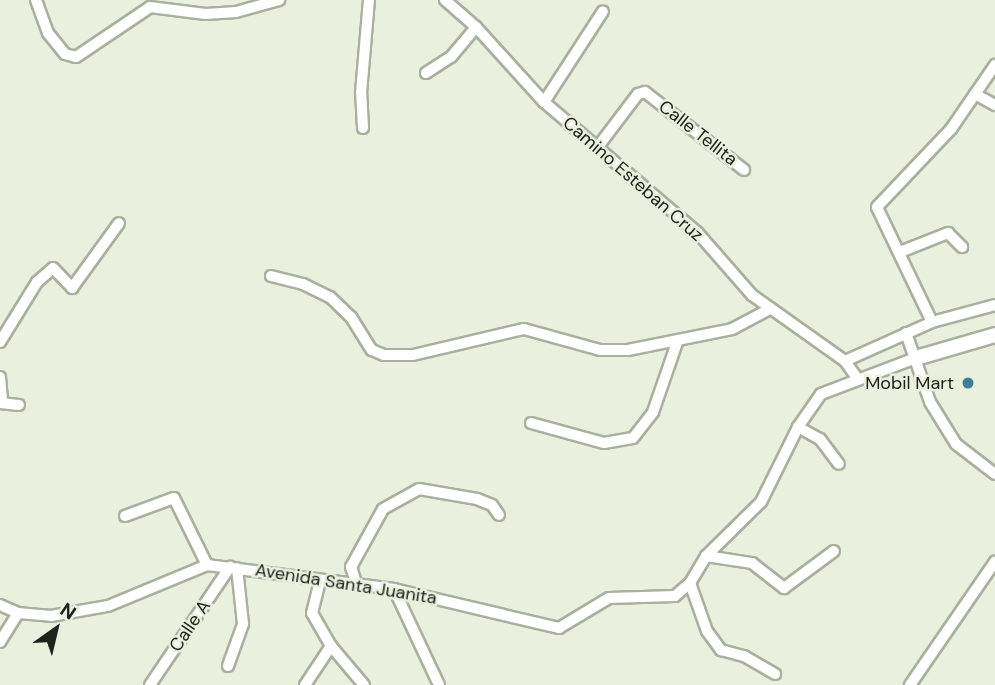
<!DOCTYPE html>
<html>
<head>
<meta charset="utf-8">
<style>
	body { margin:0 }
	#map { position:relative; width:995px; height:685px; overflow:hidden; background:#eaf0de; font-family:"DM Sans",sans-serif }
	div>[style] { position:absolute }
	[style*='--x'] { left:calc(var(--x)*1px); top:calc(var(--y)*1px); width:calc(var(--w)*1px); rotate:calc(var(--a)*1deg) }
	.roads { filter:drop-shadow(2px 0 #a9b09e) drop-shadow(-2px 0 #a9b09e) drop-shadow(0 2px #a9b09e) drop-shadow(0 -2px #a9b09e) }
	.street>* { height:10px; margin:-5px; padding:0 5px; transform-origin:5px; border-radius:5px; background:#fff }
	.secondary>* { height:14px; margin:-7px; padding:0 7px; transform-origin:7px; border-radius:7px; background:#fff }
	.dots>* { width:19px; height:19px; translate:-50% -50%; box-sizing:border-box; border:4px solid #eaf0de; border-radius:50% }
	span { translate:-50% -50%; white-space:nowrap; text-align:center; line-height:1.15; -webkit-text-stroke:5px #eaf0de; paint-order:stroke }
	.street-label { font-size:18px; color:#20221c }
	.poi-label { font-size:18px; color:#20221c }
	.right { translate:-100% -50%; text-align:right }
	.north { position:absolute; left:21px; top:594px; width:70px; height:70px; -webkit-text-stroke:5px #eaf0de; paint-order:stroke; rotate:34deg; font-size:19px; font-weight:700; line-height:28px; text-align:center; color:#20221c }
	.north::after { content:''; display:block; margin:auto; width:24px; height:32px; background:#20221c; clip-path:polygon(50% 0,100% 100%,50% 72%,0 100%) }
</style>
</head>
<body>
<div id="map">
	<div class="roads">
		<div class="street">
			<div style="--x:36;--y:0;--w:35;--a:70"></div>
			<div style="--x:48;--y:33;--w:27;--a:51"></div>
			<div style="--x:65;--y:54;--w:11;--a:15"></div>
			<div style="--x:76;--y:57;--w:89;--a:-34"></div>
			<div style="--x:150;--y:7;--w:56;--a:7.1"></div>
			<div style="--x:206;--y:14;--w:30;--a:-4"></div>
			<div style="--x:236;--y:12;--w:45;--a:-15.6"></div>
			<div style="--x:445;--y:0;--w:41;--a:41.1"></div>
			<div style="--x:476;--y:27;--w:101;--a:47.8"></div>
			<div style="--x:544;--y:102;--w:201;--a:40.4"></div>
			<div style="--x:697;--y:232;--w:84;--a:48.9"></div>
			<div style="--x:752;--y:295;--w:114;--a:35.4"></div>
			<div style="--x:845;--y:361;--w:21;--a:55"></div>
			<div style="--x:426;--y:73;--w:30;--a:-33"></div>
			<div style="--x:451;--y:57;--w:39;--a:-50"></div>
			<div style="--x:975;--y:94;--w:23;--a:29"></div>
			<div style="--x:544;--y:102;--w:108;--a:-57"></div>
			<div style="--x:363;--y:128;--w:35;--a:-93"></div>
			<div style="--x:361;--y:93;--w:93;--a:-85.1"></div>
			<div style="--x:597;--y:148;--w:68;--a:-52.8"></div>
			<div style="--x:638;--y:94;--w:7;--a:-16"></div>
			<div style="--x:645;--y:92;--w:126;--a:38.2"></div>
			<div style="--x:900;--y:252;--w:52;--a:-21.6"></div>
			<div style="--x:948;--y:233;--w:20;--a:45"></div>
			<div style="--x:271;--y:276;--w:33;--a:14"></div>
			<div style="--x:303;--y:284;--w:30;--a:26"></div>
			<div style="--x:330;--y:297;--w:29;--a:44"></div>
			<div style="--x:351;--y:317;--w:39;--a:58"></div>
			<div style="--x:372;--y:350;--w:13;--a:23"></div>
			<div style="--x:384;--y:355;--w:29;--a:0"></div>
			<div style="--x:413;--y:355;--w:114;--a:-13.2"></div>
			<div style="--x:524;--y:329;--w:79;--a:15.4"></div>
			<div style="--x:600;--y:350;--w:28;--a:0"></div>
			<div style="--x:628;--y:350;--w:106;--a:-11.4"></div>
			<div style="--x:732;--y:329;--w:43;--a:-27.8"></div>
			<div style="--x:932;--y:322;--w:127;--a:-115.6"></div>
			<div style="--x:877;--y:207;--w:108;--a:-46.5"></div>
			<div style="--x:951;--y:129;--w:78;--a:-55.5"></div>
			<div style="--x:906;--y:333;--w:73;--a:70.8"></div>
			<div style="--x:930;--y:402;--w:49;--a:58.2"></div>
			<div style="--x:956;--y:444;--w:49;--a:37.6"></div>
			<div style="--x:0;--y:342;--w:70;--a:-58.3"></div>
			<div style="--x:37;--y:282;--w:21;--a:-41"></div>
			<div style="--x:53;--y:268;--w:28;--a:46"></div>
			<div style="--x:72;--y:288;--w:80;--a:-54.1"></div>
			<div style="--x:845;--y:361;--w:95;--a:-24.1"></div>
			<div style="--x:932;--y:322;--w:65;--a:-15.1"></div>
			<div style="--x:0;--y:377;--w:25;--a:85"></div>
			<div style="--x:0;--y:403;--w:19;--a:6"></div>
			<div style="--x:531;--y:423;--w:76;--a:15.3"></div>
			<div style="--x:604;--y:443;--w:29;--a:-10"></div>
			<div style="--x:633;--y:438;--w:33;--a:-52"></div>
			<div style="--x:653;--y:412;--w:76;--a:-70.9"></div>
			<div style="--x:798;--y:427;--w:25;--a:29"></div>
			<div style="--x:820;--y:439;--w:31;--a:53"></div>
			<div style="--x:125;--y:516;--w:52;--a:-20.2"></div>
			<div style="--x:174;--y:498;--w:75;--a:63.8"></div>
			<div style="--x:706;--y:556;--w:47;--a:8.7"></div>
			<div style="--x:752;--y:563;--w:41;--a:38"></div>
			<div style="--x:784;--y:588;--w:62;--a:-36.5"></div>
			<div style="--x:320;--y:581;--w:33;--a:104"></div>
			<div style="--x:312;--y:613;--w:38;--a:60"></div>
			<div style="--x:331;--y:646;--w:51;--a:49.8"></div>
			<div style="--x:356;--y:583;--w:17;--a:-107"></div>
			<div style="--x:351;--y:567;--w:66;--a:-61.1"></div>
			<div style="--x:383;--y:509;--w:41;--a:-29.1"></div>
			<div style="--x:419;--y:489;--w:59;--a:9.8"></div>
			<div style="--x:477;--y:499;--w:16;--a:22"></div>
			<div style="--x:492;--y:505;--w:12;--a:55"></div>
			<div style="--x:690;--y:583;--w:51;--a:70.5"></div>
			<div style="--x:707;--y:631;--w:24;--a:54"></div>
			<div style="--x:721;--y:650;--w:24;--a:15"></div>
			<div style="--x:744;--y:656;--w:36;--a:30"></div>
			<div style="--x:394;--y:589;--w:106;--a:64.9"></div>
			<div style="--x:0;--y:605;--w:20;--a:24"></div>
			<div style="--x:18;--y:613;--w:33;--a:5"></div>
			<div style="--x:51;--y:616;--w:58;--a:-10"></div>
			<div style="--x:108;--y:606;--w:107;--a:-22.5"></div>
			<div style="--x:207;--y:565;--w:189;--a:7.3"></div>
			<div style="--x:394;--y:589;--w:170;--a:13.3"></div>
			<div style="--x:559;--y:628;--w:58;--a:-31"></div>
			<div style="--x:609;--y:598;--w:66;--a:-1.7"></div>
			<div style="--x:675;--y:596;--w:20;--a:-41"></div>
			<div style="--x:690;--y:583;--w:31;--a:-59"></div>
			<div style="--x:706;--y:556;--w:77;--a:-44.5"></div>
			<div style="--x:761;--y:502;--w:84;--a:-63.7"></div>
			<div style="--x:798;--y:427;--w:40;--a:-55.1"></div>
			<div style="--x:821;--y:394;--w:102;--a:-20.8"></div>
			<div style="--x:0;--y:642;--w:34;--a:-58"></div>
			<div style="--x:228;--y:666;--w:45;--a:-70.3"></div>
			<div style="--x:243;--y:624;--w:56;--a:-96.1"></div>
			<div style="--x:150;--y:685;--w:143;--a:-55.9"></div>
			<div style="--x:305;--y:685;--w:47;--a:-56.3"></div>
			<div style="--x:910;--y:685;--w:150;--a:-55.4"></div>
		</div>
		<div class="secondary">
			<div style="--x:916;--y:358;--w:82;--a:-16.2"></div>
		</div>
	</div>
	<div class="dots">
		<div style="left:968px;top:383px;background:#417c94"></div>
	</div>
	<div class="street-label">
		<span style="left:698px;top:133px;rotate:38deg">Calle Tellita</span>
		<span style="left:633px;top:179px;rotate:41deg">Camino Esteban Cruz</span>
		<span style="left:346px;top:584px;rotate:9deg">Avenida Santa Juanita</span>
		<span style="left:190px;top:626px;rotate:-56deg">Calle A</span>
	</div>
	<div class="poi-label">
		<span class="right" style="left:954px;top:383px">Mobil Mart</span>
	</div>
	<div class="north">N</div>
</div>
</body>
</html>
